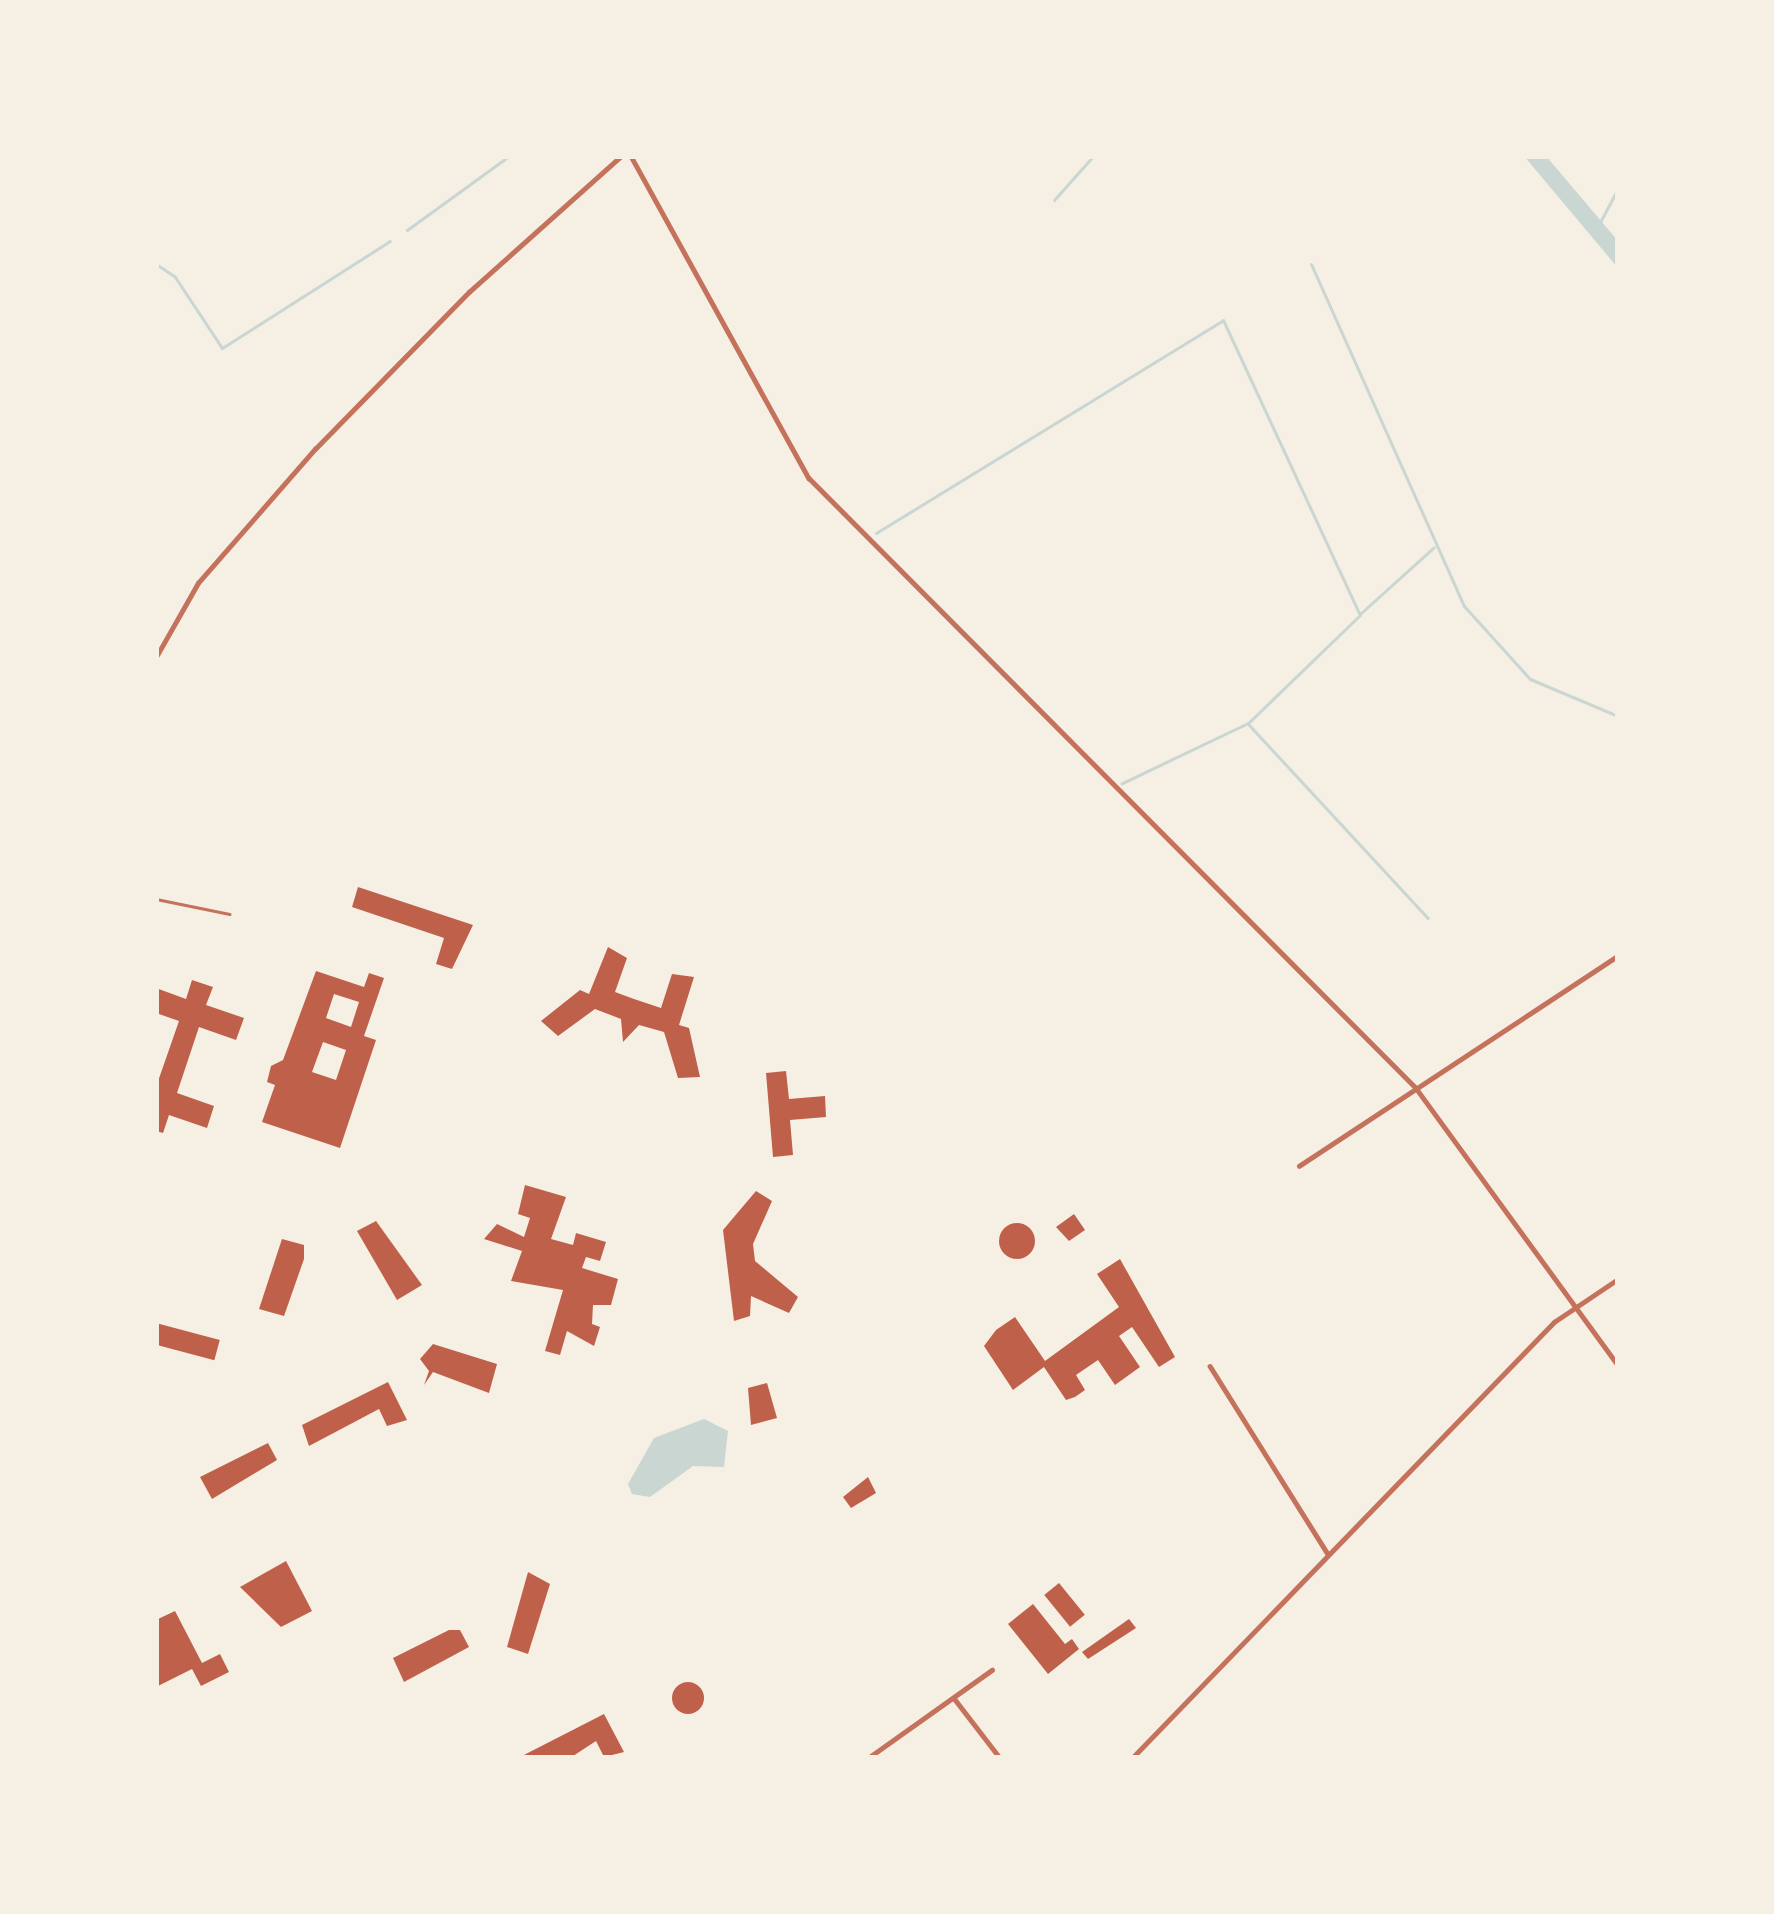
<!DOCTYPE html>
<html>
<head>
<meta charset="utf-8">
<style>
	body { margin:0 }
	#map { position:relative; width:1774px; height:1914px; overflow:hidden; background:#f6efe4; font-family:"Noto Serif",serif }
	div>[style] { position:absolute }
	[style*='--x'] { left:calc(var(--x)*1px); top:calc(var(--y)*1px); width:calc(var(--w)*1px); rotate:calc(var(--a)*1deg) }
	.water>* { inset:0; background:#c9d6d2 }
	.stream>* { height:3px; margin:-1.5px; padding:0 1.5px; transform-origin:1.5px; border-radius:1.5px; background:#c9d6d2 }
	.building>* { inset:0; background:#bf614a; transform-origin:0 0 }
	.round { border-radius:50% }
	.service>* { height:3px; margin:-1.5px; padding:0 1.5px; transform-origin:1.5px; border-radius:1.5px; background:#c5725c }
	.minor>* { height:4.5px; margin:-2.25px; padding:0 2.25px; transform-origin:2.25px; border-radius:2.25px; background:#c5725c }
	span { translate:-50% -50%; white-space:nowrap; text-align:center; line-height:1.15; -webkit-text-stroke:12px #f6efe4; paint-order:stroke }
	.frame { position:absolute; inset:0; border:159px solid #f6efe4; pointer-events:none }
</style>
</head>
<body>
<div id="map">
	<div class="water">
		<div style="clip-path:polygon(1524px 156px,1546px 156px,1618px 241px,1618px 268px)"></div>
		<div style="clip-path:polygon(704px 1419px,728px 1431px,724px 1467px,693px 1466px,650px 1497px,632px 1494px,628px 1484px,654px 1438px)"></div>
	</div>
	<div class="stream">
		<div style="--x:1054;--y:200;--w:59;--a:-48.4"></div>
		<div style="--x:1599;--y:224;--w:40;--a:-62"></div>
		<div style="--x:407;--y:230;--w:126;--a:-36"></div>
		<div style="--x:156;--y:264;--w:23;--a:34"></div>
		<div style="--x:175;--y:277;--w:85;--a:56.5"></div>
		<div style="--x:222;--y:348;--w:199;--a:-32.5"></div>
		<div style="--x:1311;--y:264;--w:375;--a:65.9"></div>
		<div style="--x:1464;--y:606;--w:98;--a:47.9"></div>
		<div style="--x:1530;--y:679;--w:95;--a:22.8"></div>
		<div style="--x:876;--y:533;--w:407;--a:-31.5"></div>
		<div style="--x:1223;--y:320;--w:325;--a:65.1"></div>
		<div style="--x:1360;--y:615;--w:156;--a:136"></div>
		<div style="--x:1248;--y:723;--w:140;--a:154.5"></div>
		<div style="--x:1361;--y:613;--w:98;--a:-42.1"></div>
		<div style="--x:1249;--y:725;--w:263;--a:47.2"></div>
	</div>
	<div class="building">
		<div style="clip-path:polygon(358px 887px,473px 925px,452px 969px,436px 964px,444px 938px,352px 907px)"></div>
		<div style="clip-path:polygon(608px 947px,627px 958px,615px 992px,634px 999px,661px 1008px,672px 974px,694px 977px,679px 1025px,689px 1028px,700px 1077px,678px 1078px,664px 1032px,639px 1025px,623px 1042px,621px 1019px,595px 1009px,558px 1036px,541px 1021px,580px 990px,589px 994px)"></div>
		<div style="clip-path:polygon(evenodd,316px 971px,364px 987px,369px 973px,384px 978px,364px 1036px,376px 1040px,340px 1148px,262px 1122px,275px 1085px,267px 1082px,271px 1066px,283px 1060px,316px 971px,334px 994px,359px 1002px,351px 1027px,326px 1018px,334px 994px,316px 971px,323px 1042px,346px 1050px,336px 1080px,312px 1072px,323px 1042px)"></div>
		<div style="clip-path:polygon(192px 980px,213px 987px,206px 1005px,244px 1018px,236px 1040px,199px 1027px,177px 1093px,214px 1106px,207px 1128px,169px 1115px,163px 1133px,156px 1131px,156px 1087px,179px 1021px,156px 1013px,156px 988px,186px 999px)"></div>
		<div style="clip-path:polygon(786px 1071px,789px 1099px,825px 1096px,826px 1117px,790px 1120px,793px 1155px,773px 1157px,766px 1073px)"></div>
		<div style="clip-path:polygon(525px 1185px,566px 1197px,551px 1239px,573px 1245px,576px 1233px,606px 1242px,600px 1261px,586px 1257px,582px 1268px,618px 1279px,611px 1305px,593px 1305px,592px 1324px,600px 1327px,594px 1346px,567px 1331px,560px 1355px,545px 1351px,563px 1290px,511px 1281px,522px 1251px,484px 1239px,497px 1224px,524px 1237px,530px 1218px,518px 1214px)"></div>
		<div style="clip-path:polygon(756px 1191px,772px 1201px,753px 1244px,755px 1261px,798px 1297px,789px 1313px,751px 1296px,750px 1316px,734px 1321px,723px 1230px)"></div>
		<div style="clip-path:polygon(1074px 1214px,1085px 1230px,1069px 1241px,1056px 1227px)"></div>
		<div style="clip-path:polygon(376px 1221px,422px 1285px,397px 1300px,357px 1231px)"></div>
		<div class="round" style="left:999px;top:1223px;width:36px;height:36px"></div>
		<div style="clip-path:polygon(282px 1239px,304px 1245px,304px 1259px,284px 1316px,259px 1309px)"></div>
		<div style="clip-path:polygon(1120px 1259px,1175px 1357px,1159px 1367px,1132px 1327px,1119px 1336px,1140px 1367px,1115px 1385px,1098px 1360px,1076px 1375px,1085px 1390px,1075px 1397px,1066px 1400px,1044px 1367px,1013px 1390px,984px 1346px,996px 1330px,1015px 1317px,1045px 1361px,1119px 1307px,1097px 1274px)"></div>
		<div style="left:156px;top:1323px;width:66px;height:21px;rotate:15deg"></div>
		<div style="clip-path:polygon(433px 1344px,497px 1364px,489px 1393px,433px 1372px,424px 1385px,429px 1371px,420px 1359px)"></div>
		<div style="clip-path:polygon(388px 1382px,407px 1420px,387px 1426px,379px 1409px,309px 1446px,302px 1425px)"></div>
		<div style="clip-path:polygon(767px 1383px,777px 1418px,751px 1425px,748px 1388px)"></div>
		<div style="clip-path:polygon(268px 1443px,277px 1460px,212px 1499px,200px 1477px)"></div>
		<div style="clip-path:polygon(868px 1477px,876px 1493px,851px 1508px,843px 1497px)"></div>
		<div style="clip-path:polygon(286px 1561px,312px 1611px,281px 1627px,240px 1587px)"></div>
		<div style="clip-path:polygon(528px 1572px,550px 1584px,528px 1654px,507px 1647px)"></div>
		<div style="left:1059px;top:1583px;width:41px;height:19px;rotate:51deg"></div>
		<div style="clip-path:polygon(1033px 1604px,1065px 1644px,1072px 1639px,1079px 1649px,1048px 1674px,1008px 1624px)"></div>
		<div style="clip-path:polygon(175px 1611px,202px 1663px,220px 1654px,229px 1672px,201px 1686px,192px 1669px,156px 1687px,156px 1620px)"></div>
		<div style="clip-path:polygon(1129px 1619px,1136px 1628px,1088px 1659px,1082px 1652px)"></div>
		<div style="clip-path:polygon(449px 1630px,460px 1630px,469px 1647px,404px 1682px,393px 1658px)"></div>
		<div class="round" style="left:672px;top:1682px;width:32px;height:32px"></div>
		<div style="clip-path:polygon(604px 1714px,624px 1752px,604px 1757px,596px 1741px,570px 1758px,518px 1758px)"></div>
	</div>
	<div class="service">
		<div style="--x:156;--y:899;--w:75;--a:11.6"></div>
	</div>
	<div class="minor">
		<div style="--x:631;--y:156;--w:368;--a:61.1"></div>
		<div style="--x:809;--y:478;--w:861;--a:45.14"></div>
		<div style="--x:1416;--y:1088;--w:343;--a:53.9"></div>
		<div style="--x:156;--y:657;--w:85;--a:-60.4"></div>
		<div style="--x:198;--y:583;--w:178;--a:-48.9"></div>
		<div style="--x:315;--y:449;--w:220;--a:-45.6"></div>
		<div style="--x:469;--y:292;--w:204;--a:-41.8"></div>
		<div style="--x:1299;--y:1166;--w:382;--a:-33.4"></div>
		<div style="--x:1210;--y:1366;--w:222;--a:57.9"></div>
		<div style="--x:954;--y:1698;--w:76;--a:52.5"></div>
		<div style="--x:868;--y:1758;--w:152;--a:-35.4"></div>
		<div style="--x:1132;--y:1758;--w:607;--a:-45.93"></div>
		<div style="--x:1554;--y:1322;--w:77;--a:-33.9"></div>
	</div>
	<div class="frame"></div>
</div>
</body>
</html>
